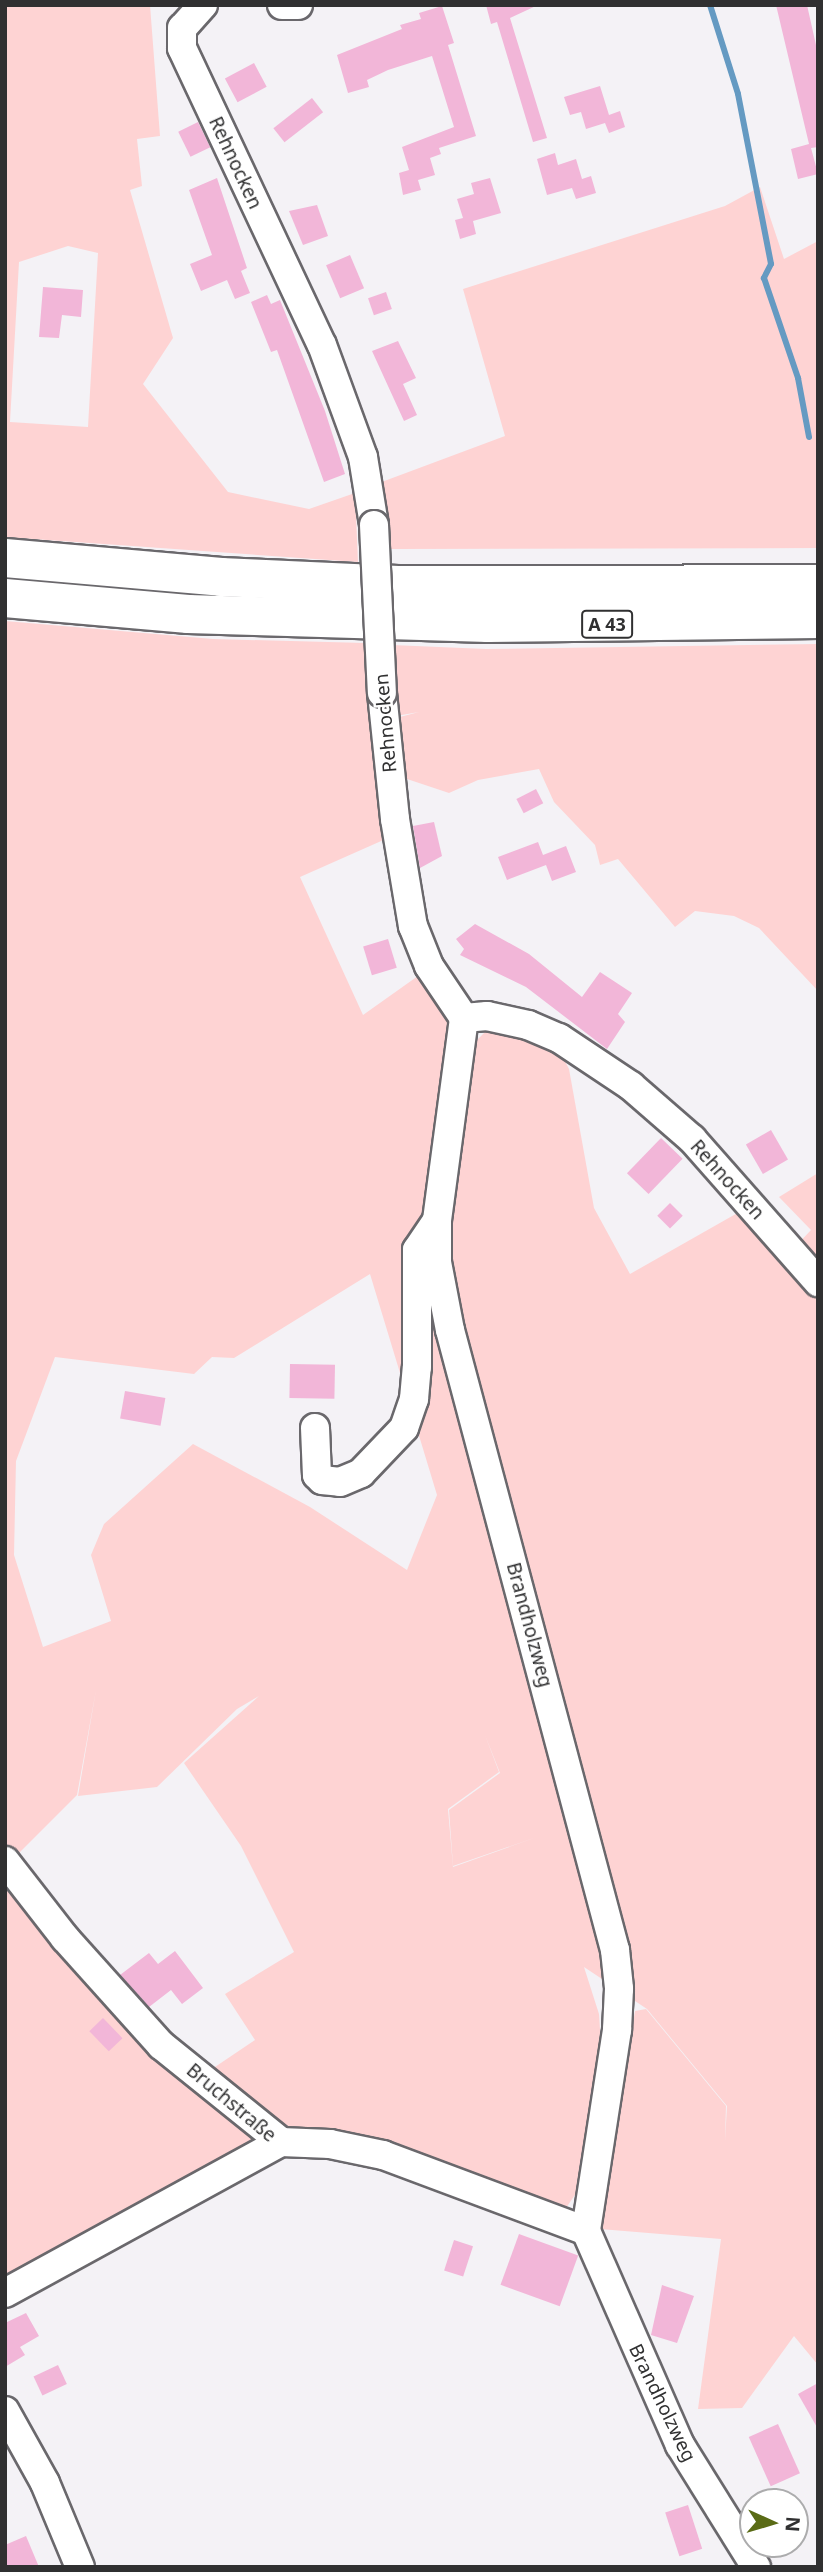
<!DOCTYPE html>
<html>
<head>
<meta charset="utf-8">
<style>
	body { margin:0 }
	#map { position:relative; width:823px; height:2572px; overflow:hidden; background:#f4f2f6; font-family:"Noto Sans",sans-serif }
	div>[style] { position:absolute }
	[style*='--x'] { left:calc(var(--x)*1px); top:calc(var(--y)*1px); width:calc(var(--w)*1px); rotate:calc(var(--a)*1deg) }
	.green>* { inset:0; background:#fed3d3 }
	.stream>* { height:6px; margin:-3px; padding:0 3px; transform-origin:3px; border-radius:3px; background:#659ac2 }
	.building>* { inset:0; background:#f2b6d8; transform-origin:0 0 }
	.roads { filter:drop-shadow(2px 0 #6a686c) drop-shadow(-2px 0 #6a686c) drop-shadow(0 2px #6a686c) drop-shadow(0 -2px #6a686c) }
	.minor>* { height:28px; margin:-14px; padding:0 14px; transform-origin:14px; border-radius:14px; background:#fff }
	.highway>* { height:38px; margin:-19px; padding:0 19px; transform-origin:19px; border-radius:19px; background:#fff }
	.bridges { filter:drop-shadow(2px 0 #6a686c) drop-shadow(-2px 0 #6a686c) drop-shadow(0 2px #6a686c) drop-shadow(0 -2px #6a686c) }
	.minor-bridge>* { height:28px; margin:-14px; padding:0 14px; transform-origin:14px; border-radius:14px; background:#fff }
	span { translate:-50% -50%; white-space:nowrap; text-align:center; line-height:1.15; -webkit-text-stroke:5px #fff; paint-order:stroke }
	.shield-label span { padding:2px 5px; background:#fff; border:2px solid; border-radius:5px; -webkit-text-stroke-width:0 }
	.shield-label { font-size:18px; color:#303031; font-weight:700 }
	.street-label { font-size:19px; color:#303031 }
	.frame { position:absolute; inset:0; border:7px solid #303031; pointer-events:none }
	.north { position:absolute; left:739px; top:2488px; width:70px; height:70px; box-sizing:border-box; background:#fff; border:2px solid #acacad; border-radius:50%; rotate:94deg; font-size:19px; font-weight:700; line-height:28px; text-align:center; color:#303031 }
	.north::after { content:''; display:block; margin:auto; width:24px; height:32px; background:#5a6b16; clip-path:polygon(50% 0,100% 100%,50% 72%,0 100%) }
</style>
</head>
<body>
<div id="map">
	<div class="green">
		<div style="clip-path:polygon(evenodd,5px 5px,150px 5px,160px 136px,137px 139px,142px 186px,130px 190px,173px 338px,143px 384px,228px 492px,309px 509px,355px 493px,358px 562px,5px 537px,5px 5px,68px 246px,98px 253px,88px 427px,10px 422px,19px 262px,68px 246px)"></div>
		<div style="clip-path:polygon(760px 187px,784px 259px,818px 241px,818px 548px,391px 549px,379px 483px,505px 436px,463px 289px,725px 206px)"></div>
		<div style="clip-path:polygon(evenodd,5px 621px,213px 639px,365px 643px,388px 838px,300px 877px,363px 1015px,425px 971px,449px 1024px,477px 1040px,488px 1029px,557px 1046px,569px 1069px,594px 1208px,630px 1274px,741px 1211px,818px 1298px,818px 2365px,794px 2336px,742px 2408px,698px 2409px,721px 2239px,600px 2229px,635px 2011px,646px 2009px,726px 2106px,725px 2141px,727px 2106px,647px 2009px,584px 1967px,599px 2014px,601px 2045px,583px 2183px,566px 2208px,551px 2209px,355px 2136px,314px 2129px,291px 2131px,206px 2073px,255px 2040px,225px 1994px,294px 1952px,241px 1846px,184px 1763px,259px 1696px,237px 1709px,157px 1787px,78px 1796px,96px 1690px,77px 1795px,13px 1859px,5px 1844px,5px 621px,370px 1274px,437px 1495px,407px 1570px,310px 1507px,193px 1444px,104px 1524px,91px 1555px,111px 1621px,43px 1647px,14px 1555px,16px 1461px,55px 1357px,194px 1374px,212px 1357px,234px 1358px,370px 1274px,5px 621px,485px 1735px,500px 1773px,449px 1810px,453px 1866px,537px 1837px,453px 1867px,448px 1809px,499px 1772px,485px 1735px)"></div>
		<div style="clip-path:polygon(818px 644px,818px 991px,759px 928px,734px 916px,695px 911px,675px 927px,618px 859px,600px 865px,595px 845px,554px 802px,539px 769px,478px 780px,449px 793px,398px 776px,396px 718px,419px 712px,396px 716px,392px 645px,486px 649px)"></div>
		<div style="clip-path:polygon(818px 1173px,818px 1272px,795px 1247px,811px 1230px,779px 1197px)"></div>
		<div style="clip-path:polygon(5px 1870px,257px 2140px,244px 2151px,5px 2275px)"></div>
	</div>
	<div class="stream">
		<div style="--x:710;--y:5;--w:93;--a:72.5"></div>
		<div style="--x:738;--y:94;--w:173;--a:79"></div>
		<div style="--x:771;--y:264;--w:16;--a:117"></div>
		<div style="--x:764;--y:278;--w:106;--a:71.2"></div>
		<div style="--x:798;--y:378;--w:60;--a:79.4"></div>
	</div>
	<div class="building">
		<div style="clip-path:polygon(486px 5px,538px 5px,510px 18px,547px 138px,533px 142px,497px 22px,491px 24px)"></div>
		<div style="clip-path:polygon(776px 5px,807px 5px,818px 54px,818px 147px,811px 148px,818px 174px,798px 179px,791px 149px,809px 144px)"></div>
		<div style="clip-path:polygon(442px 6px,454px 43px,448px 45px,476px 136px,439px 148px,441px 154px,430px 158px,435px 175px,418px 180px,421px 190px,403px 195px,399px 173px,409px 170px,402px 147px,454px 127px,432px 56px,388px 70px,367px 80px,369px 87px,348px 93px,337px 55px,402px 29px,400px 25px,421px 19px,419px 13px)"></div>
		<div style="left:254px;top:63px;width:27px;height:33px;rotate:62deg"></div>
		<div style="clip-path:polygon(600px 86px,609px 115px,620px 111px,625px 127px,609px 133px,605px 123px,586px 129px,581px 112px,570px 115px,564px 97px)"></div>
		<div style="left:312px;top:98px;width:18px;height:49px;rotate:52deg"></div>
		<div style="left:198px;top:122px;width:28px;height:22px;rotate:64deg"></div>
		<div style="clip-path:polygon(555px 153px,558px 165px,576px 159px,582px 179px,591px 176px,596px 193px,576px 199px,572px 188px,547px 195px,537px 159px)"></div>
		<div style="clip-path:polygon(217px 178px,247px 268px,241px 271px,250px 293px,235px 299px,227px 280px,201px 291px,190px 264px,212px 255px,189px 190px)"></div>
		<div style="clip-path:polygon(490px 178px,501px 213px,473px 221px,476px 234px,460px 239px,455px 220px,463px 218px,457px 199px,474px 194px,471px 183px)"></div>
		<div style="clip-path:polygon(317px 205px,328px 236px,303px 245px,289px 211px)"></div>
		<div style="left:350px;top:255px;width:36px;height:26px;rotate:67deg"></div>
		<div style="clip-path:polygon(43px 287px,83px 290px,81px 317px,62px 315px,59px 338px,39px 337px)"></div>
		<div style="left:386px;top:292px;width:18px;height:19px;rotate:71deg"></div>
		<div style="clip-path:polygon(267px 295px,271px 304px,280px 300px,325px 411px,345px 474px,324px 482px,277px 350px,271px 352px,251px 302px)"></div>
		<div style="clip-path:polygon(398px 341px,416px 378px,403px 384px,417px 415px,404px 421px,372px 351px)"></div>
		<div style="left:536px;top:789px;width:16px;height:22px;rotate:63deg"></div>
		<div style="clip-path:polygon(434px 822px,442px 856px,420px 868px,413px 826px)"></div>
		<div style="clip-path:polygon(538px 842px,543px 855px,566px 846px,576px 872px,552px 881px,546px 865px,507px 880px,498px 857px)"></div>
		<div style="clip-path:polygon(475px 924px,529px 954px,582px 997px,600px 972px,632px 993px,618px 1014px,625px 1022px,607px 1049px,526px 987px,460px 955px,464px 949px,456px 939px)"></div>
		<div style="left:388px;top:939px;width:30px;height:26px;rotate:73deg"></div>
		<div style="left:771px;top:1130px;width:34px;height:29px;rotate:60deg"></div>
		<div style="left:661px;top:1138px;width:30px;height:49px;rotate:44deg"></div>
		<div style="left:670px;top:1203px;width:18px;height:18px;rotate:45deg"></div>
		<div style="left:290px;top:1364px;width:45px;height:34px;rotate:1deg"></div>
		<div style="left:125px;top:1391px;width:41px;height:28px;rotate:10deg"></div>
		<div style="clip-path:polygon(175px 1951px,203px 1988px,182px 2004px,171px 1990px,149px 2007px,120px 1975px,149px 1953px,158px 1964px)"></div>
		<div style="left:103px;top:2018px;width:28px;height:19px;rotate:46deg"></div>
		<div style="left:519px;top:2234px;width:63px;height:54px;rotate:20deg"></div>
		<div style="left:454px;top:2240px;width:20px;height:32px;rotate:18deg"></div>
		<div style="clip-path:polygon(662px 2285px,694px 2296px,677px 2343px,651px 2335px)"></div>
		<div style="clip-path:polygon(26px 2313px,39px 2336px,20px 2347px,25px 2355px,5px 2367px,5px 2323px)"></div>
		<div style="left:58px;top:2365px;width:21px;height:27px;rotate:65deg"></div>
		<div style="clip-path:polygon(818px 2383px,818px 2429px,798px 2394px)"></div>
		<div style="left:778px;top:2424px;width:54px;height:32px;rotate:66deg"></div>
		<div style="left:688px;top:2505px;width:46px;height:24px;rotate:72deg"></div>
		<div style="clip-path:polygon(26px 2536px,39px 2567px,5px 2567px,5px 2545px)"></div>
	</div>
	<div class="roads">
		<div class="minor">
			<div style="--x:203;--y:5;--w:31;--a:132"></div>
			<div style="--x:182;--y:28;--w:20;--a:90"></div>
			<div style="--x:182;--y:48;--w:328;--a:64.8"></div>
			<div style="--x:322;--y:345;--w:119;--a:69.9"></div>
			<div style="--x:363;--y:457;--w:69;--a:80.8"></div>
			<div style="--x:282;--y:5;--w:16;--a:0"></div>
			<div style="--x:382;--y:693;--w:127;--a:84.1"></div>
			<div style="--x:395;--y:819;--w:109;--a:80.5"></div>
			<div style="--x:413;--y:926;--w:43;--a:68.2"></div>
			<div style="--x:429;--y:966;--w:63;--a:56.1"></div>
			<div style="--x:464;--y:1018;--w:205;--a:97.6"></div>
			<div style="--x:437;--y:1221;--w:41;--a:90"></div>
			<div style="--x:437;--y:1262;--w:69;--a:79.2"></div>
			<div style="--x:450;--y:1330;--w:642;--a:75.1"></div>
			<div style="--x:615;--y:1950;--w:39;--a:84"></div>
			<div style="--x:619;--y:1989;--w:41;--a:92.8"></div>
			<div style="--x:617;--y:2030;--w:203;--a:98.8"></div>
			<div style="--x:586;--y:2231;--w:234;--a:66.3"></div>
			<div style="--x:680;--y:2445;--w:144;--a:58.1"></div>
			<div style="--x:464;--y:1018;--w:23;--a:-5"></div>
			<div style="--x:487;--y:1016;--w:42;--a:12.4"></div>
			<div style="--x:528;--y:1025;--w:34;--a:23"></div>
			<div style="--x:559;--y:1038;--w:87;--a:33.7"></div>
			<div style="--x:631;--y:1086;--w:81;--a:41"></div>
			<div style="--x:692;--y:1139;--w:191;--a:48.6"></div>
			<div style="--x:315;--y:1428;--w:47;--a:87.6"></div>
			<div style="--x:317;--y:1475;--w:7;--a:45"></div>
			<div style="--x:322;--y:1480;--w:18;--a:6"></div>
			<div style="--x:340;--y:1482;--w:23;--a:-23"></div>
			<div style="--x:361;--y:1473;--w:62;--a:-46.3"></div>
			<div style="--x:404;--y:1428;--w:31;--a:-71"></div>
			<div style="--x:414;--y:1399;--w:32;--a:-85"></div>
			<div style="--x:417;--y:1367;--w:117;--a:-90"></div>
			<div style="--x:417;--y:1250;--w:32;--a:-56"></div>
			<div style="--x:5;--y:1861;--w:98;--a:52.1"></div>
			<div style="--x:65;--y:1938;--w:144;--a:48.1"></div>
			<div style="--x:161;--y:2045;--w:154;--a:38.9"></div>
			<div style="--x:5;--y:2293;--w:315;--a:-28.7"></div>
			<div style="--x:281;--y:2142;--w:49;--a:2.3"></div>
			<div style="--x:330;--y:2144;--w:54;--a:11.7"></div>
			<div style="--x:383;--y:2155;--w:217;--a:20.5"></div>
			<div style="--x:5;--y:2411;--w:82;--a:60.9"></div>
			<div style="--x:45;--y:2483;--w:91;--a:67.4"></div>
		</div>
		<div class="highway">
			<div style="--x:5;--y:558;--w:217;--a:5"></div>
			<div style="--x:221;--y:577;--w:177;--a:2.6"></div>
			<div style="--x:398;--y:585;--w:420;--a:-0.1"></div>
			<div style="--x:5;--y:598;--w:184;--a:5"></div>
			<div style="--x:188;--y:614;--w:300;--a:1.7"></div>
			<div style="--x:488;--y:623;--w:330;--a:-0.7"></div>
		</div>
	</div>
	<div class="bridges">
		<div class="minor-bridge">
			<div style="--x:374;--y:525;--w:168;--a:87.3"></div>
		</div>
	</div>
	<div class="shield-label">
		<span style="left:607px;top:624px">A 43</span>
	</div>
	<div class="street-label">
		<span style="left:235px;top:163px;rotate:65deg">Rehnocken</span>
		<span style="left:386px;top:723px;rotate:-95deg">Rehnocken</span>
		<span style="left:727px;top:1180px;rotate:48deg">Rehnocken</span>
		<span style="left:529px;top:1625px;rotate:75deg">Brandholzweg</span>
		<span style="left:231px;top:2103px;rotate:40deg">Bruchstraße</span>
		<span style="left:662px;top:2403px;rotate:64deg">Brandholzweg</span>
	</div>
	<div class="frame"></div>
	<div class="north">N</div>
</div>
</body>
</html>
